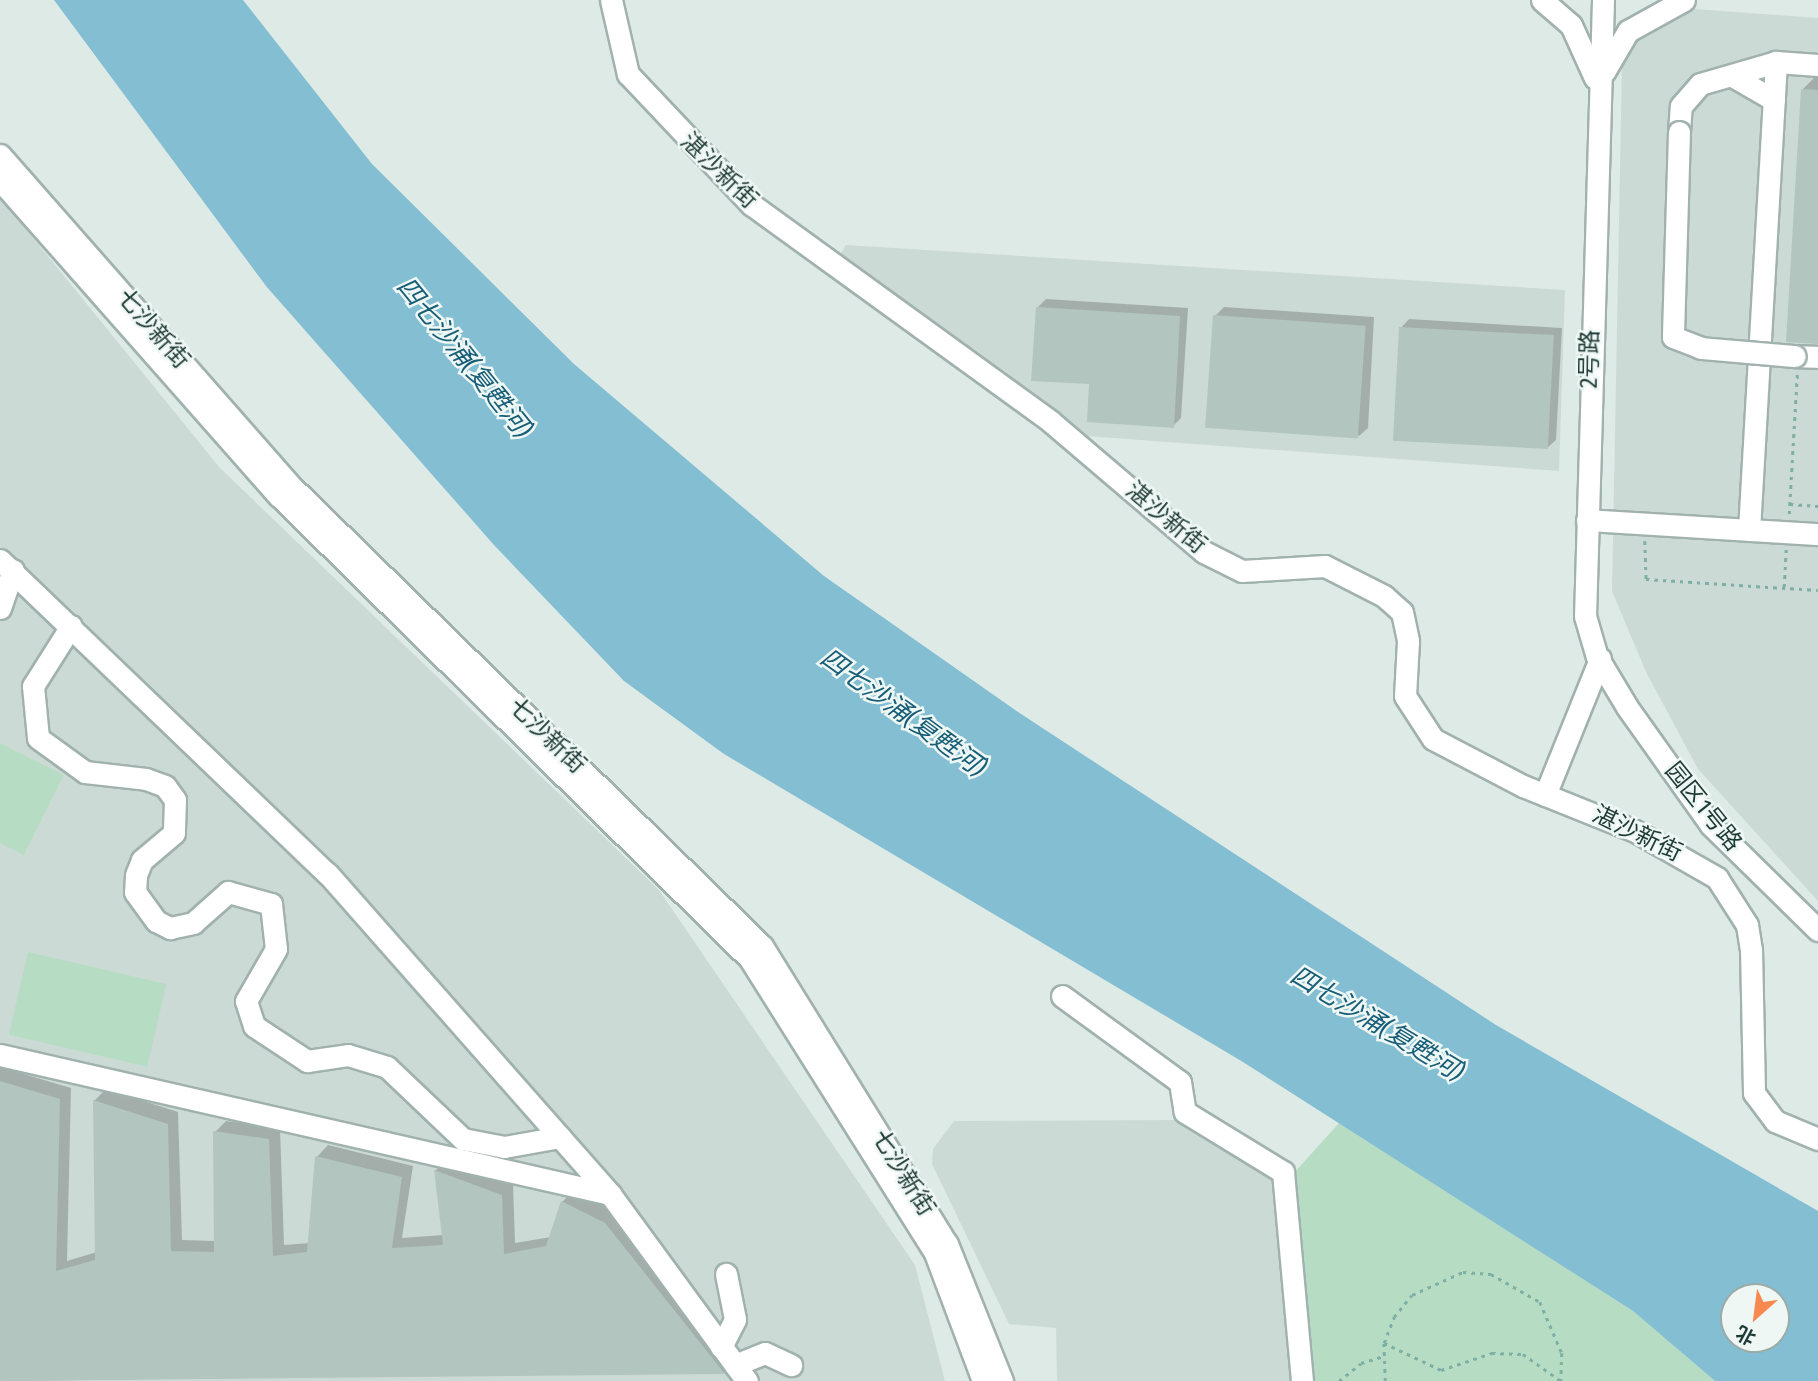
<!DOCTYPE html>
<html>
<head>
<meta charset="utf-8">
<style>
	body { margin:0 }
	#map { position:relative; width:1818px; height:1381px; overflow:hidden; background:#deeae6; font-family:"Fira Sans Condensed","Noto Sans SC",sans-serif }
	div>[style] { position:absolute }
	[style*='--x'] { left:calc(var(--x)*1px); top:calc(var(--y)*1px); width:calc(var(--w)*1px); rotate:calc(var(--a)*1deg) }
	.built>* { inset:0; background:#ccdad5 }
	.green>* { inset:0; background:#b6ddc4; transform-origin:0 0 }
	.water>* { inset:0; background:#83bed2 }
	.shadow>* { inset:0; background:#0003 }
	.building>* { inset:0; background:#b3c5bf; transform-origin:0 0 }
	.path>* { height:2.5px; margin-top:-1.25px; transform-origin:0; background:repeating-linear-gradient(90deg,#7dafa4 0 3.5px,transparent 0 8.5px) }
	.roads { filter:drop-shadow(2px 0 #a1b2ae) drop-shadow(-2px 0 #a1b2ae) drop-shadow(0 2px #a1b2ae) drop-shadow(0 -2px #a1b2ae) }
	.minor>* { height:21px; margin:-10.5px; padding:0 10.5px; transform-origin:10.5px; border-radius:10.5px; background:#fff }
	.bridges { filter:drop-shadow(2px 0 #a1b2ae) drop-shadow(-2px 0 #a1b2ae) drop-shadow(0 2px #a1b2ae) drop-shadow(0 -2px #a1b2ae) }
	.minor-bridge>* { height:21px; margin:-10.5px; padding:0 10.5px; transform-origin:10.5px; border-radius:10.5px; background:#fff }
	span { translate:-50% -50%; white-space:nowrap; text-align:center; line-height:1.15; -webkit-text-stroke:5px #eef7f4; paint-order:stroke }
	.street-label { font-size:24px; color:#1f3a36 }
	.water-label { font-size:26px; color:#185e78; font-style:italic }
	.north { position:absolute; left:1720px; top:1283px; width:70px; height:70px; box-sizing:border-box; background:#eef7f4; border:2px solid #9baba8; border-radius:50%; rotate:208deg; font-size:19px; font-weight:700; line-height:28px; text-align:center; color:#1f3a36 }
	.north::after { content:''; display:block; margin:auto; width:24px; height:32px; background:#f78950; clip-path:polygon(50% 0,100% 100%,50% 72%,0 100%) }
</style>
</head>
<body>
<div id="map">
	<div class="built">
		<div style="clip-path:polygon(1681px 8px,1818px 18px,1818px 901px,1698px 769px,1646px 672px,1612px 591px,1622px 63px,1645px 26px)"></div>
		<div style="clip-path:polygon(0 197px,220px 468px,659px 890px,915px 1265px,945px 1381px,0 1381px)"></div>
		<div style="clip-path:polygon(846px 245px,1565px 290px,1559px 471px,1086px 436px,839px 256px)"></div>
		<div style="clip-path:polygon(1179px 1120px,1278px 1180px,1292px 1381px,1057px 1381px,1056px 1328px,1009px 1324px,932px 1164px,933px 1149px,954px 1121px)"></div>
	</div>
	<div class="green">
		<div style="clip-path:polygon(0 743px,64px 775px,24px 855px,0 843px)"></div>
		<div style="left:28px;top:952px;width:142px;height:85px;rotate:13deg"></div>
		<div style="clip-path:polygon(1339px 1123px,1633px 1311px,1715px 1381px,1315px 1381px,1293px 1174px)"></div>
	</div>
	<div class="water">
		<div style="clip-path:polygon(evenodd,54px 0,243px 0,372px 164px,574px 364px,824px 576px,1018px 712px,1496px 1025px,1818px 1211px,1818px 1381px,1715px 1381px,1633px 1311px,1243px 1062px,724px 754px,624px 681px,494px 545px,266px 286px,54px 0,1734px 1297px,1776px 1297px,1776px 1339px,1734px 1339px,1734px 1297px)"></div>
	</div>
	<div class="shadow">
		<div style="clip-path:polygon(1814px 78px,1818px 78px,1818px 343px,1803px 89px)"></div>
		<div style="clip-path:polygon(1046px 299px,1188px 308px,1181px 418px,1173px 426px,1091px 382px,1037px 308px)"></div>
		<div style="clip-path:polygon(1224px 307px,1374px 317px,1368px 428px,1359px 436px,1215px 316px)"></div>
		<div style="clip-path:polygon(1409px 319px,1562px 328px,1556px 440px,1547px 448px,1401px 328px)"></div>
		<div style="clip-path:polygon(0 1067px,71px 1088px,67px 1261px,97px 1252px,94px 1101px,106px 1089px,178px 1112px,182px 1240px,216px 1241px,215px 1132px,226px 1121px,280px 1128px,284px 1245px,310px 1243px,317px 1157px,328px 1145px,413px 1166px,402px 1238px,443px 1235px,435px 1171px,447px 1159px,513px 1184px,515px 1243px,551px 1237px,562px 1202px,574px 1190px,616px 1211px,736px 1361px,725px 1372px,0 1381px)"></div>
	</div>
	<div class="building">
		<div style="clip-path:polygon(1801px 89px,1818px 90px,1818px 344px,1786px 342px)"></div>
		<div style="clip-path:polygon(1036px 307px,1180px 316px,1174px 428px,1087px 422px,1089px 384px,1031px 381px)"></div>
		<div style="left:1213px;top:315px;width:153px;height:113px;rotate:4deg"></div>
		<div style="left:1399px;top:327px;width:155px;height:114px;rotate:3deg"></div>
		<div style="clip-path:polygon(0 1081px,60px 1099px,56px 1271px,95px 1260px,93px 1100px,168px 1124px,171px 1251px,214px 1252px,213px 1131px,269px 1139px,273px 1256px,307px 1252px,315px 1156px,402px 1177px,392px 1248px,443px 1245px,434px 1170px,502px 1195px,504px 1254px,546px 1246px,561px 1201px,605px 1223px,725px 1374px,0 1381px)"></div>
	</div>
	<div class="path">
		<div style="--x:1790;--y:504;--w:28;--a:4"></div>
		<div style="--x:1789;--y:514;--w:140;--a:-86.7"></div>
		<div style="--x:1645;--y:541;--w:38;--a:88"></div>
		<div style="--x:1646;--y:579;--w:172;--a:3.7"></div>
		<div style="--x:1784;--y:587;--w:39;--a:-87"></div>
		<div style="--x:1384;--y:1343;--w:63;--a:25.3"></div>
		<div style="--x:1441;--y:1370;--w:54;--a:-18.4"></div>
		<div style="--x:1492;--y:1353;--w:31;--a:2"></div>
		<div style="--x:1523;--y:1354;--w:47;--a:35.4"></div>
		<div style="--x:1339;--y:1381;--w:28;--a:-39"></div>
		<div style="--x:1361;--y:1363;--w:24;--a:-17"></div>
		<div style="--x:1385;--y:1381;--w:38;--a:-92"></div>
		<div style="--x:1384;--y:1343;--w:28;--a:-69"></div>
		<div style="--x:1394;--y:1317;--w:28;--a:-51"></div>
		<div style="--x:1412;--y:1295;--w:56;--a:-24.3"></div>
		<div style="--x:1463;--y:1272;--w:28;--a:4"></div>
		<div style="--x:1491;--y:1274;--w:56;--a:29.7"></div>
		<div style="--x:1540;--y:1302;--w:56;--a:66.7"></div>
		<div style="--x:1562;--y:1353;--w:28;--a:92"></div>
	</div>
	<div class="roads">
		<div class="minor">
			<div style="--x:611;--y:0;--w:76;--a:77.1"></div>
			<div style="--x:628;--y:74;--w:180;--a:46.6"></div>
			<div style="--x:752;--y:205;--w:368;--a:35.9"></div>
			<div style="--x:1050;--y:421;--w:202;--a:40.4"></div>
			<div style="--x:1204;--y:552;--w:42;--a:26.6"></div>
			<div style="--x:1242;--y:571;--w:83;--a:-3.4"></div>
			<div style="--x:1325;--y:566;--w:66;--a:27"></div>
			<div style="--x:1384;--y:596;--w:24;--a:42"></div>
			<div style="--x:1402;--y:612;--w:30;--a:78"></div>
			<div style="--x:1408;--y:641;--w:55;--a:93.1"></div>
			<div style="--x:1405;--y:696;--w:51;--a:56.9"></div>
			<div style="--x:1433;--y:739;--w:102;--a:27.6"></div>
			<div style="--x:1523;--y:786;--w:121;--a:21.9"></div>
			<div style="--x:1635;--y:831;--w:95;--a:29.8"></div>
			<div style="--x:1717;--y:878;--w:56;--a:57.4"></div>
			<div style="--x:1747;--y:925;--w:24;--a:81"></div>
			<div style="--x:1751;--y:949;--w:144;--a:88.8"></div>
			<div style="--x:1754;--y:1093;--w:35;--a:53"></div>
			<div style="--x:1775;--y:1121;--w:47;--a:22.7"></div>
			<div style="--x:1542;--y:0;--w:38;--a:41"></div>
			<div style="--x:1571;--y:25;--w:58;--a:65.6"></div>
			<div style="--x:1603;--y:0;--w:616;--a:91.67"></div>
			<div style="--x:1585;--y:616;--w:43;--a:73.7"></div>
			<div style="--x:1597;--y:657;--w:58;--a:59"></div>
			<div style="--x:1627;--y:707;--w:145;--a:54.6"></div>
			<div style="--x:1711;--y:825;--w:150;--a:44.5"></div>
			<div style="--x:1604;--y:72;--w:48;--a:-59.7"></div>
			<div style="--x:1628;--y:31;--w:64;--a:-29"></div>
			<div style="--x:1734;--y:77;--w:46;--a:29.9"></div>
			<div style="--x:1679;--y:132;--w:26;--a:-86"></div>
			<div style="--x:1681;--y:106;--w:29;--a:-49"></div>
			<div style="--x:1700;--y:84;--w:79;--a:-16.1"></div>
			<div style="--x:0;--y:155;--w:441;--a:48.7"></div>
			<div style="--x:291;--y:486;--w:658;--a:44.32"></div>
			<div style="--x:762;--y:946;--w:351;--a:58.2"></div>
			<div style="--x:947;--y:1244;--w:148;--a:68.1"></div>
			<div style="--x:0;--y:180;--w:422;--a:48.6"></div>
			<div style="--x:279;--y:496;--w:660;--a:44.51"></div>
			<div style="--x:750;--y:959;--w:347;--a:57.8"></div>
			<div style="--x:935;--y:1253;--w:137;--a:69.4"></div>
			<div style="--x:1795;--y:356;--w:23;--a:2"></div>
			<div style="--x:1587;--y:520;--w:231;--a:3.5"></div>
			<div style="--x:1749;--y:530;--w:469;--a:-86.7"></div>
			<div style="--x:1776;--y:62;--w:42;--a:4.1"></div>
			<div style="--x:0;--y:560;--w:454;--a:43.8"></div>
			<div style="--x:328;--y:874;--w:427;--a:48.6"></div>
			<div style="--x:610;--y:1194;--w:232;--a:53.8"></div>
			<div style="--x:0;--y:608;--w:40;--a:-71.1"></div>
			<div style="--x:71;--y:626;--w:71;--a:122.3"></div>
			<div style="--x:33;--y:686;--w:52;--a:84.5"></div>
			<div style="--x:38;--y:738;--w:58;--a:35.9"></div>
			<div style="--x:85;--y:772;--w:61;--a:6.5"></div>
			<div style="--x:146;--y:779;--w:20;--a:20"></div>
			<div style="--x:165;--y:786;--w:17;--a:54"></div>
			<div style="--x:175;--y:800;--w:33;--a:92"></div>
			<div style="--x:174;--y:833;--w:42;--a:139.8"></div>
			<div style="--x:142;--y:860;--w:16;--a:112"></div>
			<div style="--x:136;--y:875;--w:17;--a:93"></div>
			<div style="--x:135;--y:892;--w:36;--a:54"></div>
			<div style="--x:156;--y:921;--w:16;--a:27"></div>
			<div style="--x:170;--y:928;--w:24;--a:-12"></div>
			<div style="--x:193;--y:923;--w:47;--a:-41.5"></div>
			<div style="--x:228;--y:892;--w:45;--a:15.6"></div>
			<div style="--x:271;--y:904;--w:45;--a:83.7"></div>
			<div style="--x:276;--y:949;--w:60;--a:120"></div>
			<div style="--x:246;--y:1001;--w:26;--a:72"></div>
			<div style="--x:254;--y:1026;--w:64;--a:33.4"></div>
			<div style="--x:307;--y:1061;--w:41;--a:-8.3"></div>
			<div style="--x:348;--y:1055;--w:41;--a:17.1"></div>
			<div style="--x:387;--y:1067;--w:105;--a:43.5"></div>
			<div style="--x:463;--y:1139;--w:42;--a:11"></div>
			<div style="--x:504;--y:1147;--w:57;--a:-10.1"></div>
			<div style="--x:1545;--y:795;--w:147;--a:-68"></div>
			<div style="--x:1062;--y:996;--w:146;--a:36.1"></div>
			<div style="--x:1180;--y:1082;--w:30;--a:81"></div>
			<div style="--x:1185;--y:1112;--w:115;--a:31.5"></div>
			<div style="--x:1283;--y:1172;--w:210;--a:84.8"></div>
			<div style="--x:0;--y:1055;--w:626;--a:12.84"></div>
			<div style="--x:721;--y:1347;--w:31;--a:-63"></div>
			<div style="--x:735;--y:1319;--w:46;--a:-101.3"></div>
			<div style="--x:735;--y:1365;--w:32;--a:-22"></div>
			<div style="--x:765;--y:1353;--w:29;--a:25"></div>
		</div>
	</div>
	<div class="bridges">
		<div class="minor-bridge">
			<div style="--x:1679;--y:132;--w:205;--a:91.7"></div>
			<div style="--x:1673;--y:337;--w:30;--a:21"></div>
			<div style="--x:1701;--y:348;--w:94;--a:4.9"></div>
		</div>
	</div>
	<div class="street-label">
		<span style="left:719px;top:171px;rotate:44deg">湛沙新街</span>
		<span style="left:153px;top:329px;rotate:49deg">七沙新街</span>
		<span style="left:1590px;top:359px;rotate:-89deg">2号路</span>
		<span style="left:1166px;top:518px;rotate:40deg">湛沙新街</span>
		<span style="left:547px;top:736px;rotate:44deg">七沙新街</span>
		<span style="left:1703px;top:807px;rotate:51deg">园区1号路</span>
		<span style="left:1637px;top:834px;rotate:26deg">湛沙新街</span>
		<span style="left:903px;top:1173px;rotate:58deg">七沙新街</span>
	</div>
	<div class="water-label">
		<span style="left:464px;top:358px;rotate:51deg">四七沙涌(复甦河)</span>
		<span style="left:903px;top:713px;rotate:36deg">四七沙涌(复甦河)</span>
		<span style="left:1377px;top:1024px;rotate:31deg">四七沙涌(复甦河)</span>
	</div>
	<div class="north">北</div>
</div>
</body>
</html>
